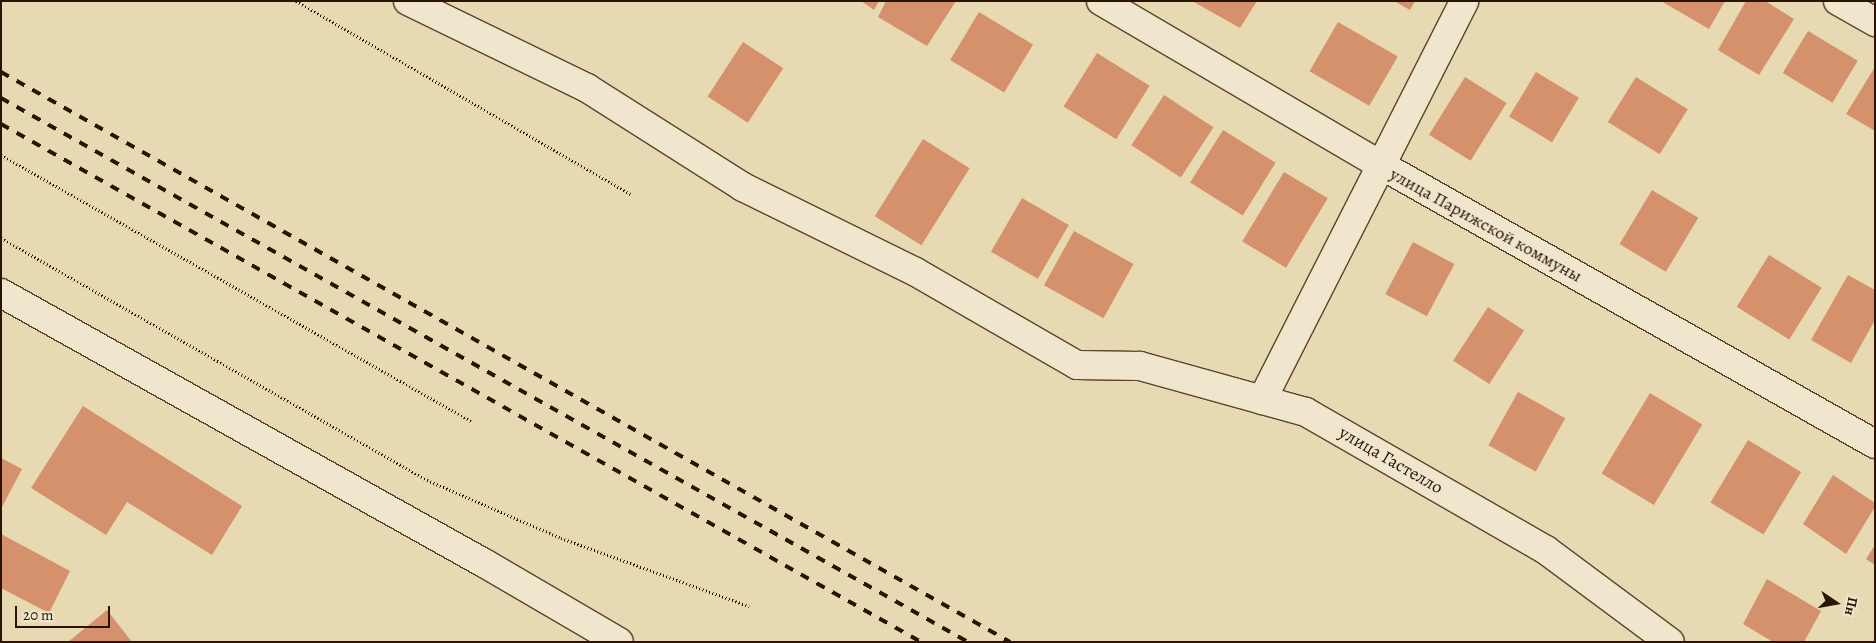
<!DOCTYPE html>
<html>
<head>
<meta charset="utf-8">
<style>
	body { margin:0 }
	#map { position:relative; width:1876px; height:643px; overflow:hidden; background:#e7d9b2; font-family:Alegreya,serif }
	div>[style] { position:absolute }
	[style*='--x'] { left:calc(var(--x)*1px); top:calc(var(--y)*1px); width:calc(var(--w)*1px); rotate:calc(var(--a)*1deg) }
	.building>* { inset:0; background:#d4916b; transform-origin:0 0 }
	.path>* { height:3px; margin-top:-1.5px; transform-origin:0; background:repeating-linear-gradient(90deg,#2a1400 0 1px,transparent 0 3.5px) }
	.roads { filter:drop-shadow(1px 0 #59452c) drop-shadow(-1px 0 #59452c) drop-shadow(0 1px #59452c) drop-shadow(0 -1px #59452c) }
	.street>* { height:28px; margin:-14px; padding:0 14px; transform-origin:14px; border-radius:14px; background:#efe6cd }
	.rail>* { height:4px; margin-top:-2px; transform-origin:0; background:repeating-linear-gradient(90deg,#2a1400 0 9px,transparent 0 18px) }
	span { translate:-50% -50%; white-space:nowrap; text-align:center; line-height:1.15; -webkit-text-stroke:5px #efe6cd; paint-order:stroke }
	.street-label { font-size:18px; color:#2a1400 }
	.frame { position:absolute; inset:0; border:2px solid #2a1400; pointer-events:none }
	.north { position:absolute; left:1811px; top:578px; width:50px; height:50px; -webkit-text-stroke:4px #efe6cd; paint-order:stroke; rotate:102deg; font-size:14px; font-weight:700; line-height:20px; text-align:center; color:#2a1400 }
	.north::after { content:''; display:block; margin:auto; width:18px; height:22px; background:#2a1400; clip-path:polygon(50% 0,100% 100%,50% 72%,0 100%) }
	.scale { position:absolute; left:15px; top:606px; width:95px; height:22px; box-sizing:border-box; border:2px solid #2a1400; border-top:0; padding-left:6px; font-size:15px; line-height:18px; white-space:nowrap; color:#2a1400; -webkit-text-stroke:4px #efe6cd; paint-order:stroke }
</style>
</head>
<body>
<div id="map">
	<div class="building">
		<div style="clip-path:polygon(861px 1px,879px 1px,874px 10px)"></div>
		<div style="clip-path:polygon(886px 1px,956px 1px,927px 46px,878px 17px)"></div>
		<div style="clip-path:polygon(1192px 1px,1257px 1px,1240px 28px)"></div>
		<div style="clip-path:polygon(1394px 1px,1415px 1px,1410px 10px)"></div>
		<div style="clip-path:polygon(1661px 1px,1725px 1px,1709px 29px)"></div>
		<div style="clip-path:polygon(1746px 1px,1765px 1px,1794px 19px,1759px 75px,1718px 50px)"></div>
		<div style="left:979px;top:12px;width:63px;height:56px;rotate:31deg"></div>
		<div style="left:1338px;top:22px;width:69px;height:57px;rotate:30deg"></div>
		<div style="left:1808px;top:31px;width:58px;height:49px;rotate:31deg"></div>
		<div style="left:743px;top:42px;width:48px;height:65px;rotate:33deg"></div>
		<div style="left:1097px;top:53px;width:62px;height:63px;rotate:32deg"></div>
		<div style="clip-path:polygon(1875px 67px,1875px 131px,1846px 114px)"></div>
		<div style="left:1536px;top:72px;width:50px;height:52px;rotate:31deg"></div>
		<div style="left:1465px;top:77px;width:49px;height:68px;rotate:32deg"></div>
		<div style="left:1636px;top:77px;width:61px;height:53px;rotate:32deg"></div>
		<div style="left:1164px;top:95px;width:59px;height:60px;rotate:33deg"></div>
		<div style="left:1223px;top:130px;width:62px;height:62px;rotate:32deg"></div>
		<div style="left:923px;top:139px;width:55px;height:91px;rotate:32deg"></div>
		<div style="left:1284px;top:172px;width:51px;height:81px;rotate:31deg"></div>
		<div style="left:1652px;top:190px;width:54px;height:63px;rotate:31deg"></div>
		<div style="left:1022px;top:198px;width:54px;height:62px;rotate:30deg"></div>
		<div style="left:1074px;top:231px;width:68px;height:62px;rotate:29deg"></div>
		<div style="left:1413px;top:242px;width:47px;height:59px;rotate:28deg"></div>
		<div style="left:1769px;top:255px;width:62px;height:61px;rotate:32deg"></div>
		<div style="clip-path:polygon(1848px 275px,1875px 290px,1875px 320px,1851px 363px,1811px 340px)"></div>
		<div style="left:1488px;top:307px;width:43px;height:64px;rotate:33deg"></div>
		<div style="left:1518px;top:392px;width:54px;height:61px;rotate:29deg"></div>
		<div style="left:1650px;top:393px;width:61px;height:94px;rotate:31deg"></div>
		<div style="clip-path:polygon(83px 406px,242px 506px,212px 555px,127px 502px,106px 535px,31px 488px)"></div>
		<div style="left:1748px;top:440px;width:62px;height:73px;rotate:31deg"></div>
		<div style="clip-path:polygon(1px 458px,22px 469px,1px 509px)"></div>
		<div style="clip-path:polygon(1833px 475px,1875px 503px,1875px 507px,1846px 554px,1803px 524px)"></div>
		<div style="clip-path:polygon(1px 534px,70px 571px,49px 613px,1px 588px)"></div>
		<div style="clip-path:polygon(1875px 545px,1875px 565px,1866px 559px)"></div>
		<div style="clip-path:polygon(1767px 579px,1821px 611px,1804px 642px,1773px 642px,1743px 624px)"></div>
		<div style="clip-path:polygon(107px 610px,132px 642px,68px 642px)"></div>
	</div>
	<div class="path">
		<div style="--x:296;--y:1;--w:388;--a:30"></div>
		<div style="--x:1;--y:155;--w:540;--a:29.51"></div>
		<div style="--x:1;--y:238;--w:490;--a:29.6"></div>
		<div style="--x:427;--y:480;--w:146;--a:23.4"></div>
		<div style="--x:561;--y:538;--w:200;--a:19.9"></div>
	</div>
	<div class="roads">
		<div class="street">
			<div style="--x:408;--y:1;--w:199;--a:25.9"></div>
			<div style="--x:587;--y:88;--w:185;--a:32.4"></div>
			<div style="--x:743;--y:187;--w:191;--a:26.2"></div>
			<div style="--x:914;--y:271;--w:188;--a:30"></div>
			<div style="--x:1077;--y:365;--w:63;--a:0.9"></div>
			<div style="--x:1140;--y:366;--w:172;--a:15.5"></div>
			<div style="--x:1306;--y:412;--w:277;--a:29.9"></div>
			<div style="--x:1546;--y:550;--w:154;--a:36.6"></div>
			<div style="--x:1101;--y:1;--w:324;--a:30.4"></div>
			<div style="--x:1381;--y:165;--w:567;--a:29.46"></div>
			<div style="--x:1838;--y:1;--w:43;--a:29.6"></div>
			<div style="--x:1;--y:293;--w:553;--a:29.21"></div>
			<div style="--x:484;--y:563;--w:156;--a:30.3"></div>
			<div style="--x:1262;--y:400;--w:447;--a:-63.1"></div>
		</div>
	</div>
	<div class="rail">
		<div style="--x:1;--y:72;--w:1159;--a:29.46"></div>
		<div style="--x:1;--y:98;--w:1110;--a:29.36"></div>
		<div style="--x:1;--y:124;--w:1056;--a:29.38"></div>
	</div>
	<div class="street-label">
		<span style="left:1486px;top:225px;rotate:29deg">улица Парижской коммуны</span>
		<span style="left:1391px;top:460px;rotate:30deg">улица Гастелло</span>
	</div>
	<div class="frame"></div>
	<div class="north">Пн</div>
	<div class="scale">20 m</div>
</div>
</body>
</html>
